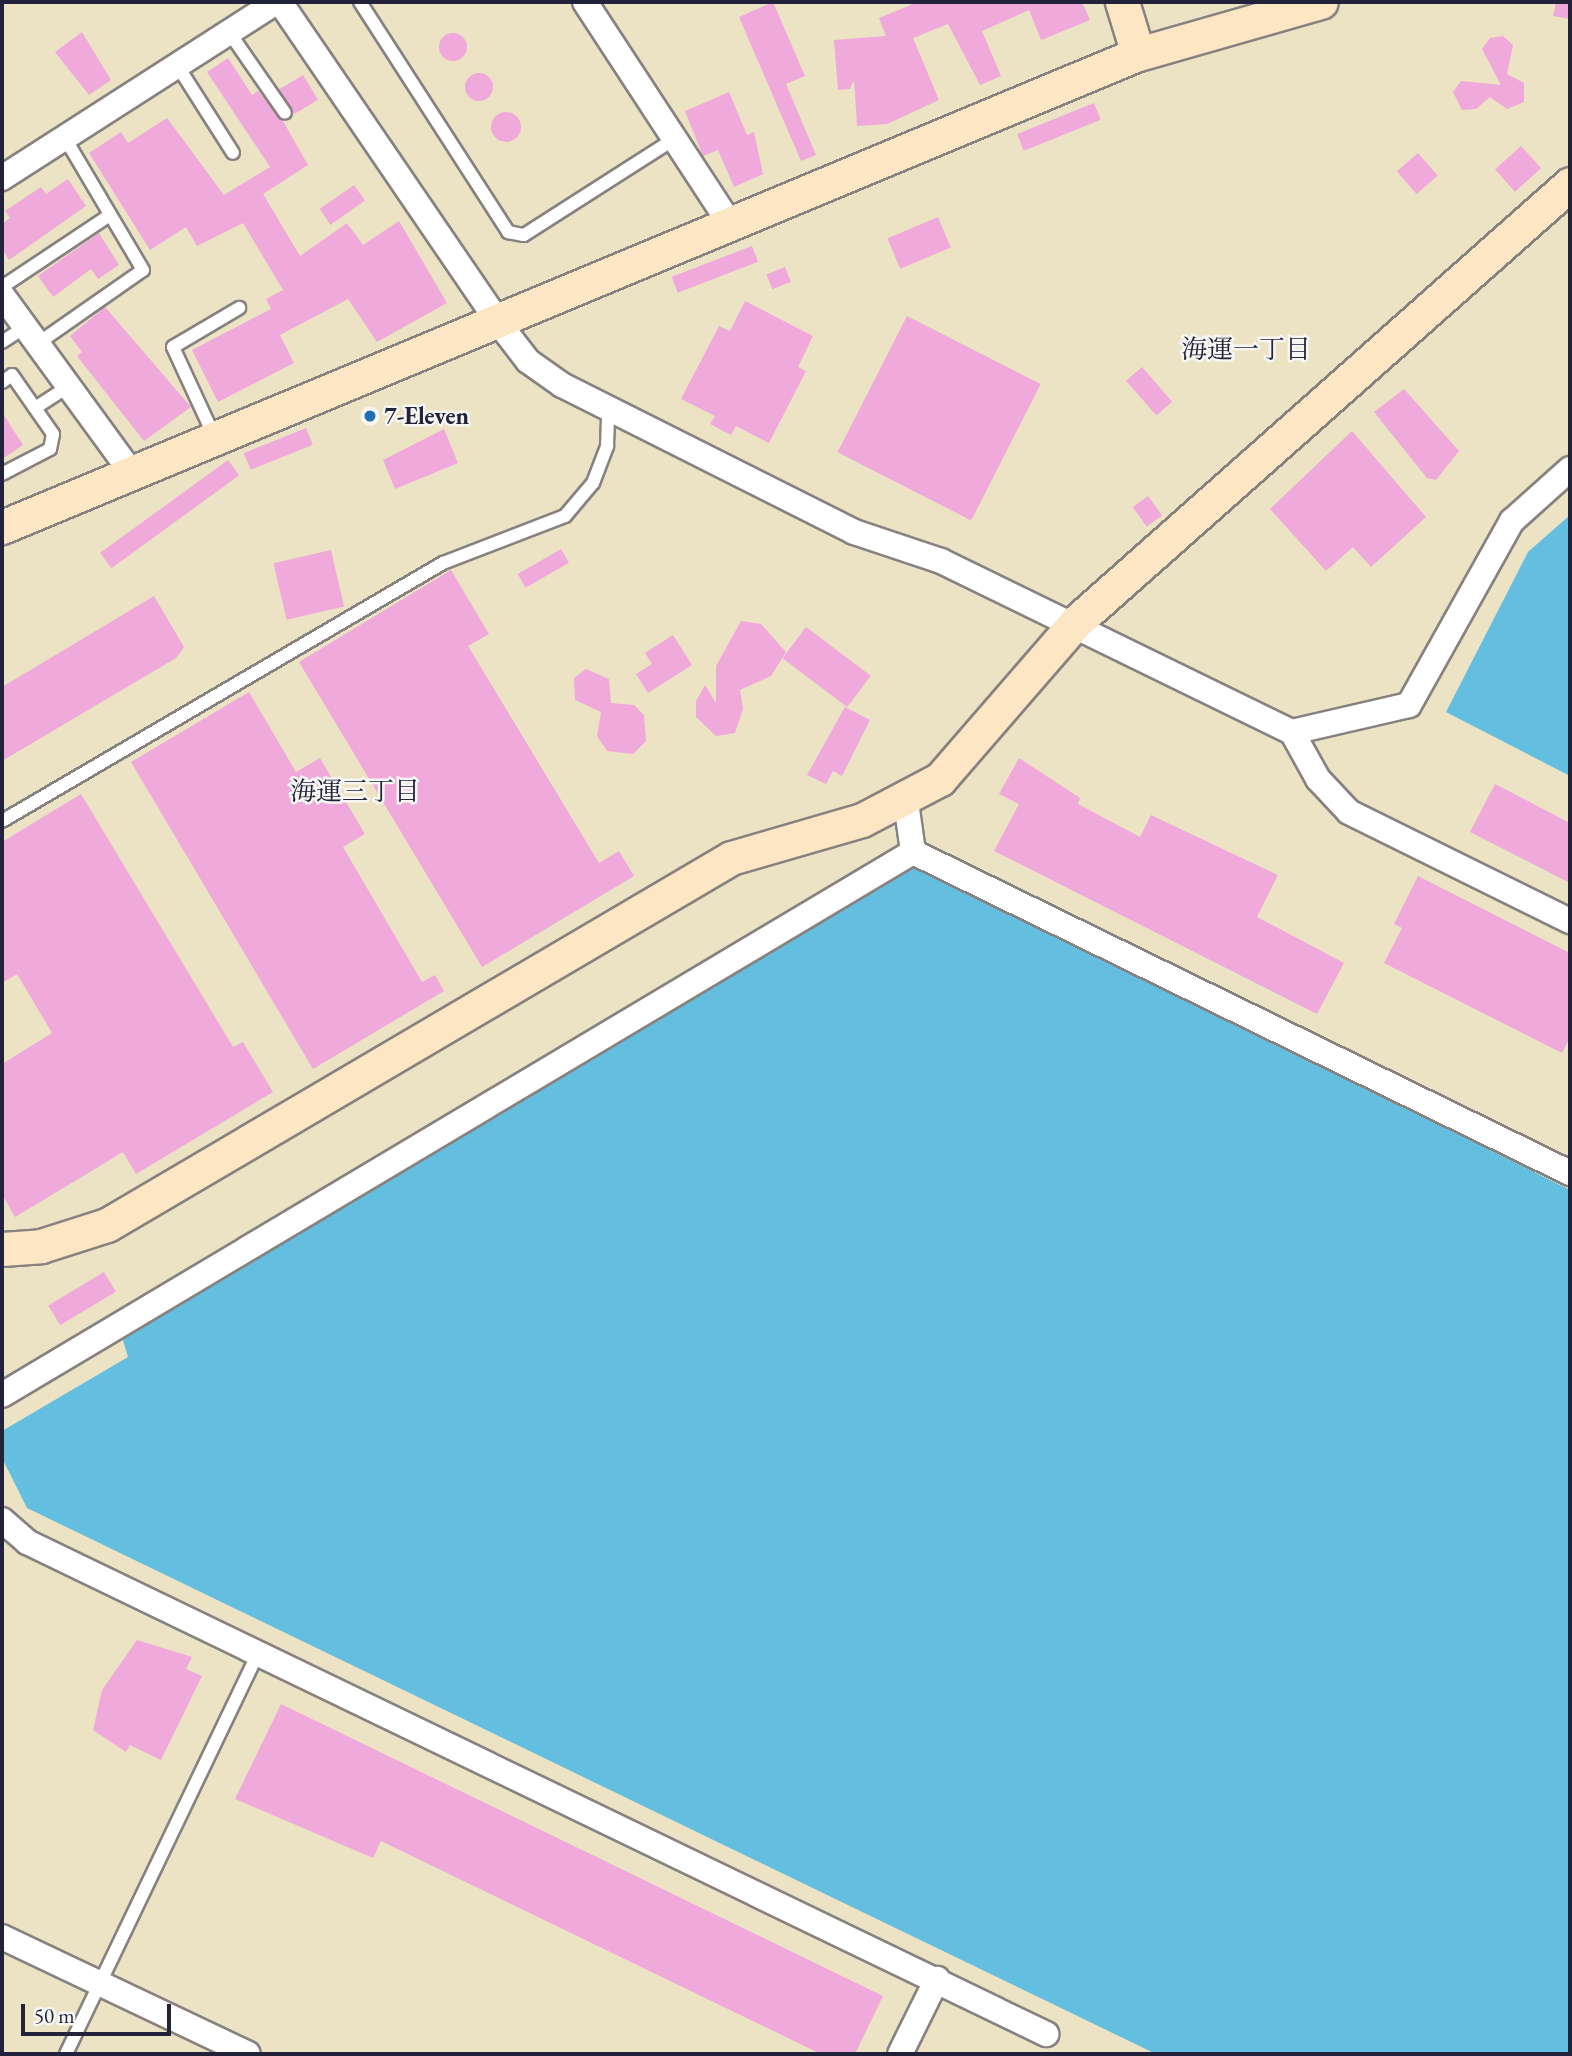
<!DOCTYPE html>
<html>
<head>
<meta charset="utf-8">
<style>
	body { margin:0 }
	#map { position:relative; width:1572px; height:2056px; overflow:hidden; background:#ece3c5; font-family:"EB Garamond","Noto Serif JP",serif }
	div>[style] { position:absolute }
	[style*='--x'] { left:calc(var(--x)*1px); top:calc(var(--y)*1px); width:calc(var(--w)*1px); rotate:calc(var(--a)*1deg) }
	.water>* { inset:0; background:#63bee0 }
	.building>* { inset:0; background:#efa9da; transform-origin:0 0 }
	.round { border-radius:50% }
	.roads { filter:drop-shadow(2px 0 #878280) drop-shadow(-2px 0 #878280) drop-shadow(0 2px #878280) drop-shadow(0 -2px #878280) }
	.lane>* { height:12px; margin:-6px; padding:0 6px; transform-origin:6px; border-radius:6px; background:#fff }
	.street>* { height:24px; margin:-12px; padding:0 12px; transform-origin:12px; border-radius:12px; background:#fff }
	.secondary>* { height:33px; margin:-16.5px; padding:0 16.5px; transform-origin:16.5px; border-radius:16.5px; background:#fce6c4 }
	.dots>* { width:19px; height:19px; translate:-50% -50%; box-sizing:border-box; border:4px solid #f6f6f2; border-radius:50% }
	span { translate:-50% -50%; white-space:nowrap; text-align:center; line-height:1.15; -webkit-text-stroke:5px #f6f6f2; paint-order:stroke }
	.poi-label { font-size:24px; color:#22223b; font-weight:700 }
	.left { translate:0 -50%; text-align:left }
	.neighbourhood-label { font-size:26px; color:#22223b }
	.frame { position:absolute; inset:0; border:4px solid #22223b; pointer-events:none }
	.scale { position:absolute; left:21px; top:2004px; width:150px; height:32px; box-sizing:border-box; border:4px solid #22223b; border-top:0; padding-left:9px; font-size:21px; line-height:24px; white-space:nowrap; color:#22223b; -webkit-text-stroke:5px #f6f6f2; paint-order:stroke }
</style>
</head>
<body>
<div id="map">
	<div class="water">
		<div style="clip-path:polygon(1570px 515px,1570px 776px,1446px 712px,1528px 552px)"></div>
		<div style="clip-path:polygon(914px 863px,1570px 1190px,1570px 2054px,1156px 2054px,27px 1508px,2px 1458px,2px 1431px,128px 1357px,122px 1337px)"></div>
	</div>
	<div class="building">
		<div style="clip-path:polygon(773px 2px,805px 76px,786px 84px,816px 155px,801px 161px,739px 17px)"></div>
		<div style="clip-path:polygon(918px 2px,1082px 2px,1090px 20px,1041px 40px,1029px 10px,982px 31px,1001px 76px,980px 85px,948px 24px,913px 38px,939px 100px,887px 124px,857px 126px,854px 80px,850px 89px,838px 90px,834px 40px,886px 36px,879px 18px)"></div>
		<div style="clip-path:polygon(1556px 2px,1570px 2px,1570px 19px,1553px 16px)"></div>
		<div style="clip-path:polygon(82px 32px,111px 80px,89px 95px,55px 52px)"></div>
		<div class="round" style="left:439px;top:33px;width:28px;height:28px"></div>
		<div style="clip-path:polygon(1503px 36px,1513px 45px,1507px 74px,1524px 83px,1524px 102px,1507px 109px,1490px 97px,1476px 109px,1462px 110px,1453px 92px,1461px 81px,1501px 85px,1482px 49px,1490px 38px)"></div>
		<div style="clip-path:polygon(228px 58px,252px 95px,258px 91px,283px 121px,308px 165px,263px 194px,300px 256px,347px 223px,363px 245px,399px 221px,447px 303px,377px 342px,348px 299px,280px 335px,294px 363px,218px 402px,192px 350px,271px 309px,266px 299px,283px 290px,243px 223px,197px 246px,186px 227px,150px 250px,89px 153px,121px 132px,128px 143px,167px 118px,224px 195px,270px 167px,207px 72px)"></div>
		<div class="round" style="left:465px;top:73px;width:28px;height:28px"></div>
		<div style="left:303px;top:75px;width:29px;height:28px;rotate:59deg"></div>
		<div style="clip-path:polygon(729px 92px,747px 135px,754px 132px,763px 174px,734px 187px,718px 150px,703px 156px,685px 111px)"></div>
		<div style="left:1094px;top:103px;width:18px;height:83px;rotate:68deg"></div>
		<div class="round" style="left:491px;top:112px;width:30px;height:30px"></div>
		<div style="left:1521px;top:146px;width:30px;height:35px;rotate:48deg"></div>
		<div style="left:1418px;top:153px;width:30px;height:28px;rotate:49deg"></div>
		<div style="clip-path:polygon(68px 179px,86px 206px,9px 260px,2px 248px,2px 224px,10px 218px,5px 211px,41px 187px,46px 194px)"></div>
		<div style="left:354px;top:185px;width:19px;height:42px;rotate:55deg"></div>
		<div style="left:938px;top:217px;width:33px;height:55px;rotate:67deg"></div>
		<div style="clip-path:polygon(99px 233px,119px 265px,98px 279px,91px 269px,53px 297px,38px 276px)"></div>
		<div style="left:752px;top:246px;width:17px;height:86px;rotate:69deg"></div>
		<div style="left:785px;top:267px;width:16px;height:20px;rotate:68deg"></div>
		<div style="clip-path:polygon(745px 301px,813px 336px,798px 367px,806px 371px,769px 443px,736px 426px,731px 435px,710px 424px,715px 416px,681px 399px,719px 326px,730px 331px)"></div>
		<div style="clip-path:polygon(105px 307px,191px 407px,144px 441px,77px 356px,82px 352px,70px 336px)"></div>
		<div style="left:907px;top:316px;width:150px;height:153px;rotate:27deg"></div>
		<div style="left:1142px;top:367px;width:46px;height:21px;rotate:49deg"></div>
		<div style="clip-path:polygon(1404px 389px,1459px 451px,1436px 480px,1427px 478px,1374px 412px)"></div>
		<div style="clip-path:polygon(2px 412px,23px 445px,2px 459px)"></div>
		<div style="left:306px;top:428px;width:18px;height:67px;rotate:68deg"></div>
		<div style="clip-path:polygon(444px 429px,458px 463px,395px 489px,383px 460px)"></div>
		<div style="clip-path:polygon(1352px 431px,1426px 517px,1371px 567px,1353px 547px,1326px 571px,1270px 509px)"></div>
		<div style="left:228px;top:460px;width:19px;height:158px;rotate:54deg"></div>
		<div style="left:1148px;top:496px;width:24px;height:19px;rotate:54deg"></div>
		<div style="left:561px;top:549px;width:16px;height:50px;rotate:60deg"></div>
		<div style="left:331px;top:550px;width:58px;height:59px;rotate:77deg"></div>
		<div style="clip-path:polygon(451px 570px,489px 634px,468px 646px,599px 863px,619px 851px,634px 876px,482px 967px,299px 662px)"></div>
		<div style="clip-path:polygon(154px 596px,184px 647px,176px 658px,2px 761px,2px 687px)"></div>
		<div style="clip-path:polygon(741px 621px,761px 624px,786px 652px,771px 676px,740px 690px,743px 709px,735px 733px,716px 736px,696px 717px,696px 701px,705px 685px,716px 703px,716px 666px)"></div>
		<div style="left:806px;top:627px;width:81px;height:39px;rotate:37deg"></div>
		<div style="clip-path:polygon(673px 635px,692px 665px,648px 693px,636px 674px,652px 664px,645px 653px)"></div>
		<div style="clip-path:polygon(586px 669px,609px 679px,611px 703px,634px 705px,644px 715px,646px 741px,633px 754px,607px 751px,597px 736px,601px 712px,575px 700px,574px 678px)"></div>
		<div style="clip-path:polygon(249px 692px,296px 772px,320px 758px,365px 834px,343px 847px,422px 982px,435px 975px,444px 991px,313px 1069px,131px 762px)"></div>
		<div style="clip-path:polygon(845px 707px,870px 720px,842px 776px,833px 771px,826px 784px,807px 775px)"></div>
		<div style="clip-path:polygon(1019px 758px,1080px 798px,1078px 804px,1140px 837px,1151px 815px,1278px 875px,1257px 917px,1344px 963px,1317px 1014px,994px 851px,1019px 804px,999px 794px)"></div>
		<div style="clip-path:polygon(1495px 784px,1570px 823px,1570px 883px,1470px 832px)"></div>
		<div style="clip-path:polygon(81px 794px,233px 1047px,243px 1042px,273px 1092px,136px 1174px,123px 1152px,15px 1217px,2px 1194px,2px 1064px,52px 1033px,17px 974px,2px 983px,2px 842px)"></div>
		<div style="clip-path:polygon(1418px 876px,1570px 953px,1570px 1037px,1562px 1053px,1384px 963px,1402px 928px,1394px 924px)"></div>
		<div style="left:104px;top:1272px;width:23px;height:65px;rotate:59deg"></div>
		<div style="clip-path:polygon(137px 1640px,192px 1657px,186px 1669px,202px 1676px,161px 1760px,130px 1745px,126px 1752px,93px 1730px,102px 1690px)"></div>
		<div style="clip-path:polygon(281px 1704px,883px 1996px,855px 2054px,821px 2054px,381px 1841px,373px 1858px,235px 1799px)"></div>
	</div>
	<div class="roads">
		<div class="lane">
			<div style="--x:360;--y:2;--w:274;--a:57.2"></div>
			<div style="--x:508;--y:232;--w:16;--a:11"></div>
			<div style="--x:524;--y:235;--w:178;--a:-32.6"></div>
			<div style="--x:229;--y:32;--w:98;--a:55.3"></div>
			<div style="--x:177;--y:65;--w:104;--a:57.5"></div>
			<div style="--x:2;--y:287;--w:130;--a:-33.7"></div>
			<div style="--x:2;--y:342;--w:27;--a:-33"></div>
			<div style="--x:37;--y:344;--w:129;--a:-34.9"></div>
			<div style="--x:143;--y:270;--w:153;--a:-120.6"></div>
			<div style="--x:2;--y:382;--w:12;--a:-35"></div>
			<div style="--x:12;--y:375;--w:72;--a:55.2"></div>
			<div style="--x:53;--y:434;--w:15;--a:101"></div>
			<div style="--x:50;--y:449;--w:54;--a:152.5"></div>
			<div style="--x:35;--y:408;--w:40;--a:-32.9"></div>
			<div style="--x:215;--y:438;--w:100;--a:-114.8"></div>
			<div style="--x:173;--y:347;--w:77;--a:-30.6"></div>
			<div style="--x:2;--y:821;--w:511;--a:-30.33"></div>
			<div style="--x:443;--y:563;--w:131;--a:-21.1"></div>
			<div style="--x:565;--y:516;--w:43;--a:-49.7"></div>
			<div style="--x:593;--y:483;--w:40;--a:-69"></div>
			<div style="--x:607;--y:446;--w:37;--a:-88"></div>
			<div style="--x:66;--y:2054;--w:445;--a:-64.4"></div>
		</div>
		<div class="street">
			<div style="--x:280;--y:2;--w:387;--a:55.7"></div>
			<div style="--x:498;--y:322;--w:49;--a:52.4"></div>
			<div style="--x:528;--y:361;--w:42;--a:35.2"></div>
			<div style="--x:562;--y:385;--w:327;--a:26.7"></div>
			<div style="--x:854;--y:532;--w:92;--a:18.4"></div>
			<div style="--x:941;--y:561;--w:390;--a:26"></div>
			<div style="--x:1292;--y:732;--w:54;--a:61"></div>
			<div style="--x:1318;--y:779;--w:45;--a:46.8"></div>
			<div style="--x:1349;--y:812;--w:246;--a:26.3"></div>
			<div style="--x:585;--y:2;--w:263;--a:56.8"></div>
			<div style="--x:2;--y:178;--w:326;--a:-32.7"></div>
			<div style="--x:2;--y:295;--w:220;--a:53.9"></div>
			<div style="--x:1292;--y:732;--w:120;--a:-13"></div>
			<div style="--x:1409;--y:705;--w:211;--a:-60.8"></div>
			<div style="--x:1512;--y:521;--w:78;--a:-41.9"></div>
			<div style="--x:906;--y:802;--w:50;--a:82"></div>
			<div style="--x:2;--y:1395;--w:1061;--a:-30.8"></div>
			<div style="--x:913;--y:852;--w:731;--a:26.04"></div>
			<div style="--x:2;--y:1520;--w:33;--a:41"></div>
			<div style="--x:27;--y:1542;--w:1132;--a:25.77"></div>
			<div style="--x:2;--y:1937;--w:272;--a:25.4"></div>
			<div style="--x:900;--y:2054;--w:84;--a:-63.7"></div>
		</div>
		<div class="secondary">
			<div style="--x:1122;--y:2;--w:54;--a:72.9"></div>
			<div style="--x:2;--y:527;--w:1231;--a:-22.61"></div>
			<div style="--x:1138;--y:54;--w:190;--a:-15.9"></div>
			<div style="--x:2;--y:1249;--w:39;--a:-4"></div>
			<div style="--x:41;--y:1246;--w:69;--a:-17.7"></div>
			<div style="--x:107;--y:1225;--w:724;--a:-30.46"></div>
			<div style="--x:731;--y:858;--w:136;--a:-16.2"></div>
			<div style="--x:862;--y:820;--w:88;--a:-27.7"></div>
			<div style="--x:940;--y:779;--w:208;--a:-49.1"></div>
			<div style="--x:1076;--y:622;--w:660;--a:-41.56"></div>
		</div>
	</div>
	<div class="dots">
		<div style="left:370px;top:416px;background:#1f6fb2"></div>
	</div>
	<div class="poi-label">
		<span class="left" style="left:384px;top:416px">7-Eleven</span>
	</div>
	<div class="neighbourhood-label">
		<span style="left:1246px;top:350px">海運一丁目</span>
		<span style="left:355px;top:792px">海運三丁目</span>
	</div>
	<div class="frame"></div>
	<div class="scale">50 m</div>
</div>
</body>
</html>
